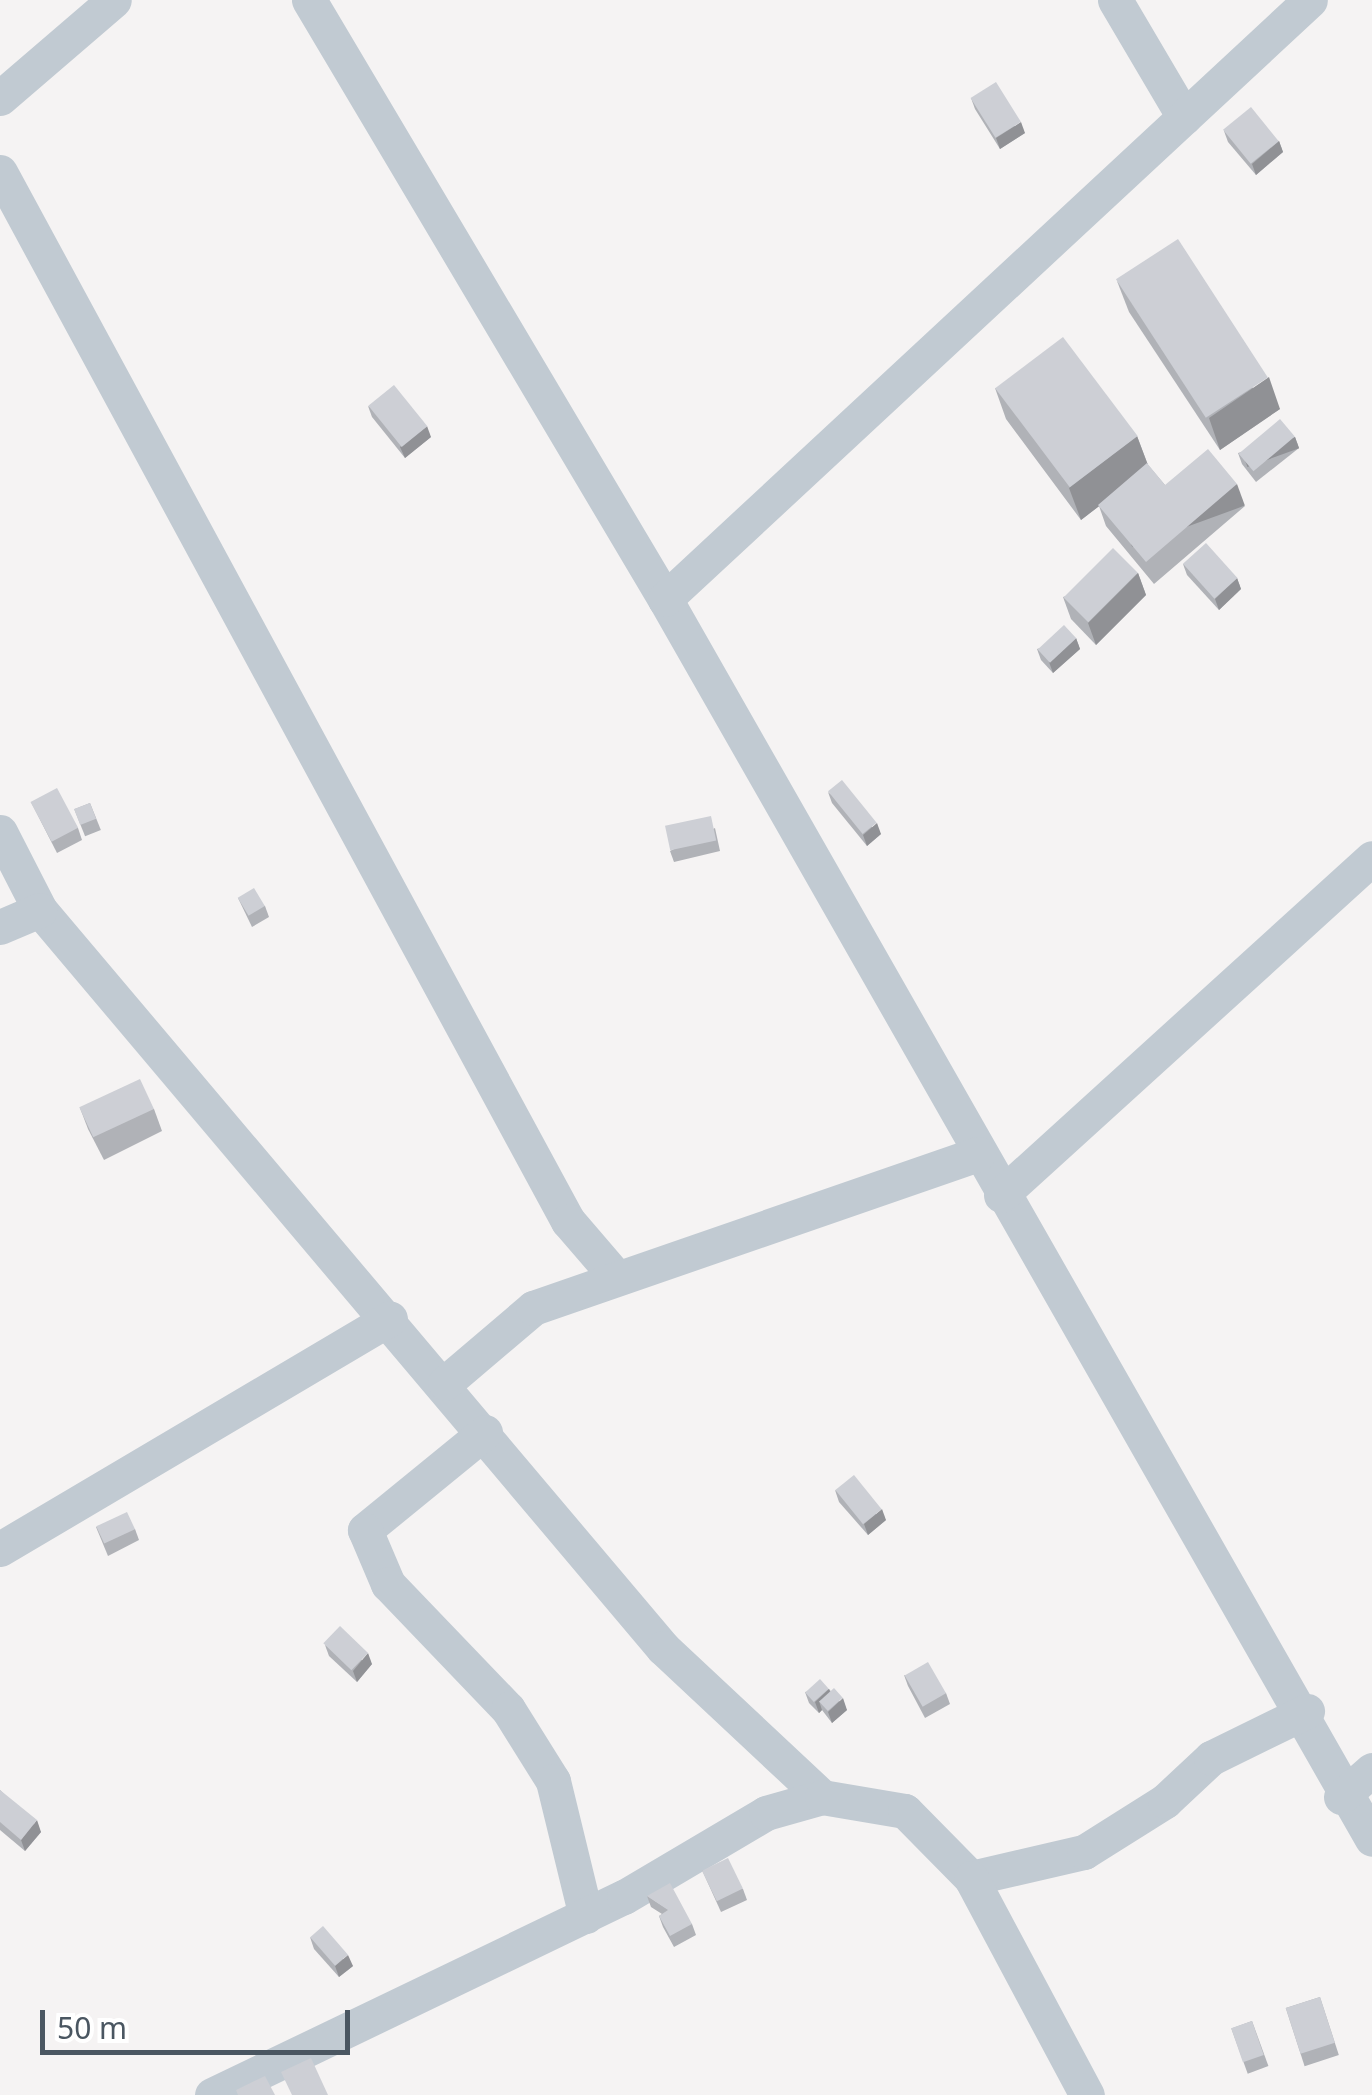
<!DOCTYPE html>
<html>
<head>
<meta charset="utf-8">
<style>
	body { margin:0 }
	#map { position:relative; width:1372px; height:2095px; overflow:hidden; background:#f5f3f3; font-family:"Noto Sans",sans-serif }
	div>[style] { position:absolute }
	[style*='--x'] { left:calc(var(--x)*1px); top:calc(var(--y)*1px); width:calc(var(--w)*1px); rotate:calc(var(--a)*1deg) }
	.minor>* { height:35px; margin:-17.5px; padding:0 17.5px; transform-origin:17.5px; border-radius:17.5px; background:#c1cad2 }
	.wall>* { inset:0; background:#b0b2b7; transform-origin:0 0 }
	.shaded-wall>* { inset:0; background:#909195; transform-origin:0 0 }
	.building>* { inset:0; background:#cdcfd5; transform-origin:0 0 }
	span { translate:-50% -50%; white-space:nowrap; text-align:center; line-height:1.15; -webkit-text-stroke:8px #fff; paint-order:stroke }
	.scale { position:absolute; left:40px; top:2010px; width:310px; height:45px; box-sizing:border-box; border:5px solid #4a5661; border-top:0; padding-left:12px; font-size:30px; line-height:35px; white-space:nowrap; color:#4a5661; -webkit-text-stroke:8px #fff; paint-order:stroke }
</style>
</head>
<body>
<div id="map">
	<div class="minor">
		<div style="--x:309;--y:0;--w:697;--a:59.28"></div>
		<div style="--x:665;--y:599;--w:1427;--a:60.31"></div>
		<div style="--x:1115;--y:0;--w:136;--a:59.5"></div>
		<div style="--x:0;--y:98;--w:150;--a:-40.7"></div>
		<div style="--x:0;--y:172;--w:1193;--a:61.57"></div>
		<div style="--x:568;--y:1221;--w:75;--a:49.3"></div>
		<div style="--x:665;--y:599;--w:880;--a:-42.88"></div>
		<div style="--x:0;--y:832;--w:88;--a:62.9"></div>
		<div style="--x:40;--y:910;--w:966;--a:49.83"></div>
		<div style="--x:663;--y:1648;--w:218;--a:43.1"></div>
		<div style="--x:0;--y:927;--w:43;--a:-23"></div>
		<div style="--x:1001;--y:1195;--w:501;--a:-42.25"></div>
		<div style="--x:445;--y:1383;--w:116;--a:-40.4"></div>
		<div style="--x:533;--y:1308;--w:471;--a:-19.1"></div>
		<div style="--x:485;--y:1432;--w:155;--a:140.8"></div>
		<div style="--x:365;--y:1530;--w:59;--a:66.9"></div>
		<div style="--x:388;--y:1584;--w:173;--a:46.2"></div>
		<div style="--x:508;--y:1709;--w:85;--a:58"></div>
		<div style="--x:553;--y:1781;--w:139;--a:76.3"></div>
		<div style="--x:0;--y:1549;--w:453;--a:-30.6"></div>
		<div style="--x:1341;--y:1797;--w:41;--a:-41.1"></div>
		<div style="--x:971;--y:1878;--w:116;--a:-13"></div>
		<div style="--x:1084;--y:1852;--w:96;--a:-32.2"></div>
		<div style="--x:1165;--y:1801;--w:63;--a:-43.1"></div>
		<div style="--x:1211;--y:1758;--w:107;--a:-26.1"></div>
		<div style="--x:212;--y:2095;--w:457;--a:-25.7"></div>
		<div style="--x:624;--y:1897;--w:165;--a:-30.6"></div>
		<div style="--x:766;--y:1813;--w:58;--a:-15.9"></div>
		<div style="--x:822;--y:1797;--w:84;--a:9.6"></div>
		<div style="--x:905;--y:1811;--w:94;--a:45.4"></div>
		<div style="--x:971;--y:1878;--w:246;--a:61.9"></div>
	</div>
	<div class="wall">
		<div style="clip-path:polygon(971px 98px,1025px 133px,1000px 149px,975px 109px)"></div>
		<div style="clip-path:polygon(1224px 131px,1279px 141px,1283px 152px,1256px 175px,1228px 142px)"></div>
		<div style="clip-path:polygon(1117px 281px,1280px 409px,1220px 450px,1129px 312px)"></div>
		<div style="clip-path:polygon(995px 388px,1137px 436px,1148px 465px,1165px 485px,1245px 506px,1154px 584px,1106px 526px,1099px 506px,1081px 520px,1006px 419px)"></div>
		<div style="clip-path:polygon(368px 406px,431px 437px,405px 458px,372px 417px)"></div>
		<div style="clip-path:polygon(1295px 437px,1299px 448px,1256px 482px,1242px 464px,1238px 453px)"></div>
		<div style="clip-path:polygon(1183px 564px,1237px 578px,1241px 589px,1219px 610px,1187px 575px)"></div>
		<div style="clip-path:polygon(1138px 573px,1146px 595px,1096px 645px,1071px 619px,1063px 597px)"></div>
		<div style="clip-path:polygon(1076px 638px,1080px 649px,1053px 673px,1041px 660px,1037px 649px)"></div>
		<div style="clip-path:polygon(828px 792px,881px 834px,867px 846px,832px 803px)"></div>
		<div style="clip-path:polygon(31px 802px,78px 828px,82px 840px,57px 853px)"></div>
		<div style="left:90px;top:803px;width:29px;height:17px;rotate:68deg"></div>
		<div style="clip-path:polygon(715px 828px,720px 851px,674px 862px,670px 851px)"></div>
		<div style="clip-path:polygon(238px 898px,265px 906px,269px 917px,252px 927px)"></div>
		<div style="clip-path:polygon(80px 1108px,154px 1109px,162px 1131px,104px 1160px,88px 1129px)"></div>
		<div style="clip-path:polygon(835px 1490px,886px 1520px,868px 1535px,839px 1502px)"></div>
		<div style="clip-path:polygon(96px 1527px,135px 1529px,139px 1540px,108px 1556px)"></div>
		<div style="clip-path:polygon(325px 1645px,372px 1664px,357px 1682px,329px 1656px)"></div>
		<div style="clip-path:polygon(904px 1675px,946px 1693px,950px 1704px,925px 1718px,908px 1686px)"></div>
		<div style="clip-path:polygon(829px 1689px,847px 1710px,832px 1723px,822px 1710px,819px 1713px,809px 1703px,805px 1692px)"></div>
		<div style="clip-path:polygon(0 1790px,41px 1832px,25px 1851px,0 1830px)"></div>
		<div style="clip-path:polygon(702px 1870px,743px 1889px,747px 1900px,721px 1912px)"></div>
		<div style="clip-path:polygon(647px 1896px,692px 1924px,696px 1935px,674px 1947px,663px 1927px,659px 1916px,662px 1914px,651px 1907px)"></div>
		<div style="clip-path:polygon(310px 1937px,353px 1966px,339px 1977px,314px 1949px)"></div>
		<div style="left:1320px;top:1997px;width:61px;height:36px;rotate:72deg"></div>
		<div style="left:1252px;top:2021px;width:48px;height:22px;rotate:70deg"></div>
	</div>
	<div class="shaded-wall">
		<div style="clip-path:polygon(1021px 122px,1025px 133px,1000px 149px,996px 138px)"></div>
		<div style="clip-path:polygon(1279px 141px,1283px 152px,1256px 175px,1252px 164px)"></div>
		<div style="clip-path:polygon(1269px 377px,1280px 409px,1220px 450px,1209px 418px)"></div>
		<div style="clip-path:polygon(427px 426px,431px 437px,405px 458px,400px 447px)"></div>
		<div style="clip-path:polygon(1137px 436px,1149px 468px,1081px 520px,1069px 488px)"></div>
		<div style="left:1295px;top:437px;width:12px;height:55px;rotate:70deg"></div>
		<div style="left:1237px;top:484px;width:23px;height:120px;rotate:70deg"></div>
		<div style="clip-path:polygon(1138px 573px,1146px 595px,1096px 645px,1088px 623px)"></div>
		<div style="clip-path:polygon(1237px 578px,1241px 589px,1219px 610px,1215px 599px)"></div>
		<div style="clip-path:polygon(1076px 638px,1080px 649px,1053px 673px,1049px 662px)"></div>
		<div style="clip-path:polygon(877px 823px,881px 834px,867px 846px,863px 835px)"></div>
		<div style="clip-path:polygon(882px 1509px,886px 1520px,868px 1535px,864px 1524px)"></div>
		<div style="clip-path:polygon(368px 1653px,372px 1664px,357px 1682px,353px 1671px)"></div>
		<div style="clip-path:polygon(829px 1689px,833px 1700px,819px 1701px,822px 1710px,819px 1713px,815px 1702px)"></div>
		<div style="clip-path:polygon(843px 1698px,847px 1710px,832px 1723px,828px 1712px)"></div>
		<div style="clip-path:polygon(37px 1820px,41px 1832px,25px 1851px,21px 1840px)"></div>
		<div style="clip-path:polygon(348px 1955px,353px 1966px,339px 1977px,335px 1966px)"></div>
	</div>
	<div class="building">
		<div style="left:996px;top:82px;width:47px;height:30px;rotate:58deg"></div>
		<div style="left:1251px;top:107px;width:44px;height:36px;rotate:51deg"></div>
		<div style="left:1178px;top:239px;width:165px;height:74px;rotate:57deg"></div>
		<div style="left:1063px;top:337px;width:124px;height:85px;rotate:53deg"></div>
		<div style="left:394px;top:385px;width:53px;height:33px;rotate:51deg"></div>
		<div style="left:1280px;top:419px;width:23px;height:54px;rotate:50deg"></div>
		<div style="clip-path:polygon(1208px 449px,1237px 484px,1146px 562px,1098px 505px,1147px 463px,1165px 485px)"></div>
		<div style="left:1206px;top:543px;width:47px;height:31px;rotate:48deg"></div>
		<div style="left:1113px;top:548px;width:35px;height:70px;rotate:45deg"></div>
		<div style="left:1064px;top:625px;width:18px;height:36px;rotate:47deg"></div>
		<div style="left:842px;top:780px;width:55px;height:18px;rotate:51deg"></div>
		<div style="left:57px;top:788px;width:45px;height:30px;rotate:62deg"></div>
		<div style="left:90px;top:803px;width:17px;height:17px;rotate:69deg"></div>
		<div style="left:711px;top:816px;width:25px;height:47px;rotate:78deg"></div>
		<div style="left:254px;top:888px;width:21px;height:19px;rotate:59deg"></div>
		<div style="left:140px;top:1079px;width:33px;height:67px;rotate:65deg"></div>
		<div style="left:854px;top:1475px;width:44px;height:24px;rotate:51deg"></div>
		<div style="left:127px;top:1512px;width:19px;height:34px;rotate:65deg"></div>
		<div style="left:340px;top:1626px;width:39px;height:24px;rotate:44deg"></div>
		<div style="left:928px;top:1662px;width:36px;height:27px;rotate:60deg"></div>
		<div style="left:820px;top:1679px;width:13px;height:20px;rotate:48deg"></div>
		<div style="left:834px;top:1688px;width:13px;height:20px;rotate:48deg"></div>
		<div style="clip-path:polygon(0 1790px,37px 1820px,21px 1840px,0 1822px)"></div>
		<div style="left:728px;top:1858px;width:34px;height:29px;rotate:64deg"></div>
		<div style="clip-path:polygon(670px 1883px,692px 1924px,670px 1936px,659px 1916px,668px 1910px,647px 1896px)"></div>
		<div style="left:323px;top:1926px;width:38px;height:17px;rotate:49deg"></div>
		<div style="left:1320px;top:1997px;width:48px;height:36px;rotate:72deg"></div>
		<div style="left:1252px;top:2021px;width:36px;height:22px;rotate:71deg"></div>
		<div style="clip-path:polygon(311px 2058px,328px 2095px,292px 2095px,281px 2072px)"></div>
		<div style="clip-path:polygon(265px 2076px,275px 2095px,238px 2095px,236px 2090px)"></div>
	</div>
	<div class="scale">50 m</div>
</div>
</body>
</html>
